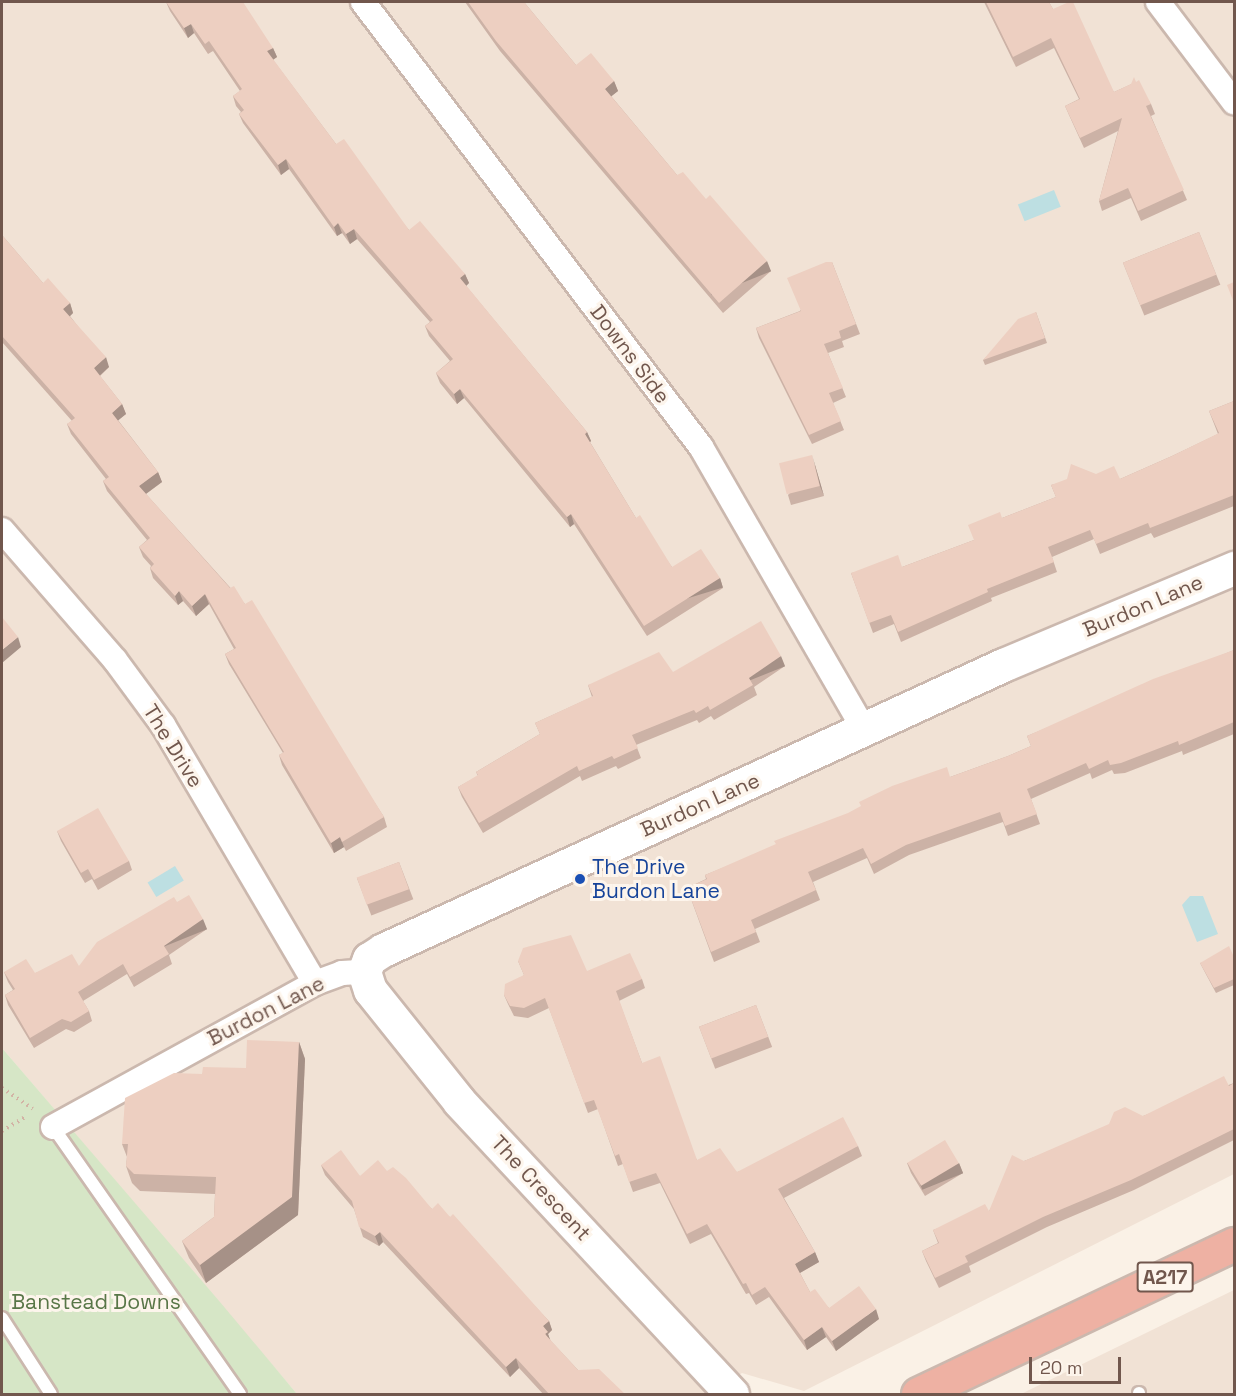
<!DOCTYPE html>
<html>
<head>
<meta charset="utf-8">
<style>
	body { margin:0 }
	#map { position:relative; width:1236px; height:1396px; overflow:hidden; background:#faf1e6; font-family:"Space Grotesk",sans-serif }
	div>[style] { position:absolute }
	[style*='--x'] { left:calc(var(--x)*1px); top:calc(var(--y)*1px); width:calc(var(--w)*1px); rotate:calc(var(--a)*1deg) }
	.residential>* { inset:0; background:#f1e2d5 }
	.green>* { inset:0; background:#d6e6c6 }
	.water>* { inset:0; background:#bddfe2; transform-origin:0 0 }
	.path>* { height:4px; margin-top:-2px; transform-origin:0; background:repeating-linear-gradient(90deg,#d2b2a4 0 1.5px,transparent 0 6px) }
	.roads { filter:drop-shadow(2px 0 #cbb8ae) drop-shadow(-2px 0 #cbb8ae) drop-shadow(0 2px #cbb8ae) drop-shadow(0 -2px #cbb8ae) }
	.lane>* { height:12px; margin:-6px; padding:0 6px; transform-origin:6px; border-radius:6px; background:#fff }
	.street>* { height:24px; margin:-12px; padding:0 12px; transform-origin:12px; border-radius:12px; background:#fff }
	.secondary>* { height:33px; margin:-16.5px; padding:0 16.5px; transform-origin:16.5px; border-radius:16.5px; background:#fff }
	.highway>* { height:33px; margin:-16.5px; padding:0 16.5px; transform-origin:16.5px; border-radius:16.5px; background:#eeb1a3 }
	.wall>* { inset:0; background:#ccb2a6; transform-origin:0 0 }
	.shaded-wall>* { inset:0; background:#a69187; transform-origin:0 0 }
	.building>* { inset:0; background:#edcfc1; transform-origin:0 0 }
	.dots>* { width:16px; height:16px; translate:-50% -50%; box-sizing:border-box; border:3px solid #fdf5ec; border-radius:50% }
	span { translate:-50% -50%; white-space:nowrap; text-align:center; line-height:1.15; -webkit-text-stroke:6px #fdf5ec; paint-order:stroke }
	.shield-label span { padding:2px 4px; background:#fdf5ec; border:2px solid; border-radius:4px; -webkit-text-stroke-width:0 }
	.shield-label { font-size:20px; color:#71574d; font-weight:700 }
	.street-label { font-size:21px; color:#71574d }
	.transit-label { font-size:21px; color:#164399 }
	.left { translate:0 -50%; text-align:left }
	.park-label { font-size:21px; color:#587647 }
	.frame { position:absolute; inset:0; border:3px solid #71574d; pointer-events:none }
	.scale { position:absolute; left:1029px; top:1357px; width:92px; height:27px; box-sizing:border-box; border:3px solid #71574d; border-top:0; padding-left:8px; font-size:18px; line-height:21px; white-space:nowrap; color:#71574d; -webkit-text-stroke:4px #fdf5ec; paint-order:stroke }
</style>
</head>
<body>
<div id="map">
	<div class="residential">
		<div style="clip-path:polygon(2px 2px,1234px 2px,1234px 1174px,804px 1391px,742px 1373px,710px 1394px,297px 1394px,2px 1048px)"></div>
		<div style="clip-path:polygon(1234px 1290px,1234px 1394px,1021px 1394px)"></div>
	</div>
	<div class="green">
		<div style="clip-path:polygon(2px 1048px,220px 1302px,297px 1394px,2px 1394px)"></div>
	</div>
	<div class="water">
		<div style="left:1054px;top:190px;width:18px;height:39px;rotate:68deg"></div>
		<div style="left:175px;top:866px;width:17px;height:32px;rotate:59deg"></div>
		<div style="clip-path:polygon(1190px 896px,1203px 896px,1218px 934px,1197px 942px,1182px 905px)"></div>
	</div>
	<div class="path">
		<div style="--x:2;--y:1088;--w:37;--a:34"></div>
		<div style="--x:2;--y:1131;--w:29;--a:-31"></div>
	</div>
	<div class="roads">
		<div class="lane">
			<div style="--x:53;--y:1127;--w:326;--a:55"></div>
			<div style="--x:2;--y:1318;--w:90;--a:57.2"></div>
			<div style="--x:1139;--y:1393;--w:1;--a:90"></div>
		</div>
		<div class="street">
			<div style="--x:363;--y:2;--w:559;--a:52.78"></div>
			<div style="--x:701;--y:447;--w:326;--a:60"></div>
			<div style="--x:1158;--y:2;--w:126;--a:52.8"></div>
			<div style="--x:2;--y:530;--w:172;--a:49"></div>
			<div style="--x:115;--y:660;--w:81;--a:53.6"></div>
			<div style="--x:163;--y:725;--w:299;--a:59.5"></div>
			<div style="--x:53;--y:1127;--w:299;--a:-28.8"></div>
			<div style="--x:315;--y:983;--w:29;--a:-20"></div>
			<div style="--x:342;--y:973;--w:22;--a:-3"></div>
		</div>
		<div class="secondary">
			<div style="--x:732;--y:1394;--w:400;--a:-133"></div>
			<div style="--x:459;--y:1101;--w:142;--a:-128.7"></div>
			<div style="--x:370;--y:990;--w:19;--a:-108"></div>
			<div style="--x:364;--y:972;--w:14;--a:-69"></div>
			<div style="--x:369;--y:959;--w:17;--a:-33"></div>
			<div style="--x:383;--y:950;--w:682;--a:-24.69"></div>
			<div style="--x:1003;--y:665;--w:251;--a:-22.8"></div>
		</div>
		<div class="highway">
			<div style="--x:918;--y:1394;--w:350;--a:-25.4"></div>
		</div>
	</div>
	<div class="wall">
		<div style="clip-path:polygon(166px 2px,273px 48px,277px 57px,273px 60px,336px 144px,409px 230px,465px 274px,469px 283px,466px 286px,587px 432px,591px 441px,590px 442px,636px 518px,672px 567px,720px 578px,723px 588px,647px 636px,574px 524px,570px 527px,464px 398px,457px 404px,440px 383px,436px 373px,450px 361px,429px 336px,425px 326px,430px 322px,357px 239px,350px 244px,342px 233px,337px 236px,289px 169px,281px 175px,243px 123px,239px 114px,241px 112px,236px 106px,233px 96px,240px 91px,213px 51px,208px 54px,194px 33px,188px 38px,170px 11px)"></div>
		<div style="clip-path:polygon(465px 2px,524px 2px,576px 65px,614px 81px,618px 91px,611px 96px,677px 175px,771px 271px,723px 313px,500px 51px)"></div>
		<div style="clip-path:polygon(984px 2px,1049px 2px,1053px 9px,1114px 92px,1136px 82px,1151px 104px,1155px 114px,1151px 116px,1187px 200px,1141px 221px,1131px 198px,1102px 211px,1099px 201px,1118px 131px,1084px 148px,1069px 115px,1065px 106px,1079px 99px,1054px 48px,1016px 67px)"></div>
		<div style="left:1199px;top:232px;width:57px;height:82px;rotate:68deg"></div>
		<div style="clip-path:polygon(2px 235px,43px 283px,70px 303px,73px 313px,70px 316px,109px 367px,100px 376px,122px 404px,126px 414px,118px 420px,158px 472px,162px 482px,146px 494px,245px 604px,384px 817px,387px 827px,346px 851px,344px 847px,334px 853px,282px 765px,279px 755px,283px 753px,229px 664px,225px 654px,234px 649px,209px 604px,196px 616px,183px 601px,178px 605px,153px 578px,150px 568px,151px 566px,143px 557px,139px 547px,147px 540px,107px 491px,103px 481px,106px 479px,71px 434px,67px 424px,72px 421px,2px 342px)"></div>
		<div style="clip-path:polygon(832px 262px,860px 334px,842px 341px,844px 347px,828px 353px,846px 397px,833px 403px,844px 430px,812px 444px,759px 338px,756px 328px,800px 311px)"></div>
		<div style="clip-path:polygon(1036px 312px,1047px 343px,985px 365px,983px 360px)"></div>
		<div style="clip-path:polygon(1234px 401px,1234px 506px,1154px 538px,1151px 533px,1100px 554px,1094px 539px,1052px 557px,1057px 572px,991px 598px,992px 601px,901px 642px,894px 624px,873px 633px,851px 573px,902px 567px,974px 540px,1002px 518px,1056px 497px,1051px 485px,1096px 474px,1120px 479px,1172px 456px,1218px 434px,1209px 411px)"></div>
		<div style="clip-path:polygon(815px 465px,824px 496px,791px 505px,788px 495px)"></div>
		<div style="clip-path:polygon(1234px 650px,1234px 734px,1183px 755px,1182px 751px,1125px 773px,1114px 774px,1112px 770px,1092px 779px,1090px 773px,1031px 799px,1040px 824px,1008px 836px,1003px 822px,909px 855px,874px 874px,867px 858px,813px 882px,820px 900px,755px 929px,760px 942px,714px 962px,687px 888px,706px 879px,705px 875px,950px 777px,1008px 756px,1031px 746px,1027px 736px)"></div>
		<div style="clip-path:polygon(785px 666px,754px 687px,757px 695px,714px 720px,711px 716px,699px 723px,697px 720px,636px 745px,641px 758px,618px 769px,616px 766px,582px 781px,580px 776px,483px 833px,462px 797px,458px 787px,478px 776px,476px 772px,540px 734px,535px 723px,592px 697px,588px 685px,673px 672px)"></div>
		<div style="clip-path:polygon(57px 831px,129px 861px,132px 870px,98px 890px,92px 879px,85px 883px,61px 841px)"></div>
		<div style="left:399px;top:862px;width:40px;height:45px;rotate:69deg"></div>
		<div style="clip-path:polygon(207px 929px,169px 955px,172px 964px,134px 987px,127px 974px,83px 1001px,89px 1011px,92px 1021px,74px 1032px,66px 1029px,34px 1048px,8px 1005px,5px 995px,13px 990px,8px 982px,4px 972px,35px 973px,79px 966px)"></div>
		<div style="clip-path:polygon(1234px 957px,1234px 985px,1216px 993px,1200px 963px)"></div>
		<div style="clip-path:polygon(518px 961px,642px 979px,645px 988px,619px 1001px,642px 1063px,697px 1160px,737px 1172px,858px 1146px,862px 1156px,784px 1198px,815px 1252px,819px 1262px,800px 1273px,810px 1292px,829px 1308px,879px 1319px,836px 1351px,826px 1337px,807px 1350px,769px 1297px,756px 1305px,749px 1293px,746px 1294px,711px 1234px,690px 1244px,660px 1183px,633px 1192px,623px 1164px,618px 1166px,598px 1109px,588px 1113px,549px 1008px,528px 1018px,514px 1016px,508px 1004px,504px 995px,524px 975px)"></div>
		<div style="left:756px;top:1005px;width:45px;height:61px;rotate:69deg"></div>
		<div style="clip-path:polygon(299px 1042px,305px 1059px,298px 1215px,206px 1283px,189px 1258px,182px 1241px,214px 1217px,215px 1194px,140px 1191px,132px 1183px,126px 1166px,127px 1157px,122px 1144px,202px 1074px,246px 1068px)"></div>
		<div style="clip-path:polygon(1234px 1083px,1234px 1140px,1134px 1190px,1047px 1227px,969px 1266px,971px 1272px,939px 1288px,926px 1261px,922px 1251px,938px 1243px,933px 1230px,989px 1211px,1024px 1161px,1143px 1116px)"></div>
		<div style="clip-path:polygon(907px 1163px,959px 1163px,963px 1173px,925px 1196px,911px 1173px)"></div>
		<div style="clip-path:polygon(321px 1165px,360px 1176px,387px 1171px,432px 1209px,450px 1217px,549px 1321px,552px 1330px,548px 1334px,550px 1340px,578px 1370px,626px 1395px,544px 1395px,519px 1368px,510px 1377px,383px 1242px,379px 1246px,363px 1237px,354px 1209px,325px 1175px)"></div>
	</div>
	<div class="shaded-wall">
		<div style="clip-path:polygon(191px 24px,194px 33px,188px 38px,184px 28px)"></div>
		<div style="clip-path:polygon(273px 48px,277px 57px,271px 61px,267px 51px)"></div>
		<div style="clip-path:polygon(614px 81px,618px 91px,608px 99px,605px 89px)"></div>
		<div style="clip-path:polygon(286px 159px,289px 169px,281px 175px,278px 165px)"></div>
		<div style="clip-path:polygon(338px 223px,342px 233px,337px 236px,334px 227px)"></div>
		<div style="clip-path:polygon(354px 229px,357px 239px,350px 244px,346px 234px)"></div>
		<div style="left:767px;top:261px;width:11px;height:64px;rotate:68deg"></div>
		<div style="clip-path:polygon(465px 274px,469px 283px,464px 288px,460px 278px)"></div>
		<div style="clip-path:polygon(70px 303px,73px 313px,67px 319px,63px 309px)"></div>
		<div style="clip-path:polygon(106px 357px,109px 367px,97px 378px,94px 368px)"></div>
		<div style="clip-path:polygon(460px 389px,464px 398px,457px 404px,454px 394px)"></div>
		<div style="clip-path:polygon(122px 404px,126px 414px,115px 423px,112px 413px)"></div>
		<div style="clip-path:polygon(587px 432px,591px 441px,588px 444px,585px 434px)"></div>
		<div style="clip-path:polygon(812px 455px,815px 465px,824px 496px,820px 486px)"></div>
		<div style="clip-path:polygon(158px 472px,162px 482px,143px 496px,139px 486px)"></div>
		<div style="clip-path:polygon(571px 514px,574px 524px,570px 527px,567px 517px)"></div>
		<div style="left:720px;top:578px;width:10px;height:90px;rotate:73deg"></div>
		<div style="clip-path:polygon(179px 591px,183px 601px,178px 605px,175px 596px)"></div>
		<div style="clip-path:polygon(205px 594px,209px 604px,196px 616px,192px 606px)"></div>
		<div style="clip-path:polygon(18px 637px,21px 647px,2px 663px,2px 650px)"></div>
		<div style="left:781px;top:656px;width:11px;height:39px;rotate:68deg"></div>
		<div style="clip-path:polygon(340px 837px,344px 847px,334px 853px,331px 843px)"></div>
		<div style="left:203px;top:919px;width:11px;height:47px;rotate:68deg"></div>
		<div style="clip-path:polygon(299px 1042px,305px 1059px,298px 1215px,206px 1283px,200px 1265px)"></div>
		<div style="left:959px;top:1163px;width:11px;height:44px;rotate:68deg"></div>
		<div style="clip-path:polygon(380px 1232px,383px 1242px,379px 1246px,375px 1236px)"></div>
		<div style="clip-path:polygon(815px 1252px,819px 1262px,798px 1274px,795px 1264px)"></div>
		<div style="clip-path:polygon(876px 1309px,879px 1319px,836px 1351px,832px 1341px)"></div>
		<div style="clip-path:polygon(549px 1321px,552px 1330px,548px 1334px,551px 1342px,549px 1344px,543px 1326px)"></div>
		<div style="clip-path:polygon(822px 1327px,826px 1337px,807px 1350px,804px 1340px)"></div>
		<div style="clip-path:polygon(516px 1358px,519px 1368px,510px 1377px,506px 1367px)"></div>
	</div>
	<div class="building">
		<div style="clip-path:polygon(166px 2px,243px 2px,273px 48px,267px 51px,336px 144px,344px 139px,409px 230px,420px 221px,465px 274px,460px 278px,587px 432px,585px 434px,636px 518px,640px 515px,672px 567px,701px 549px,720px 578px,644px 626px,571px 514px,567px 517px,460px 389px,454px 394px,436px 373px,453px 359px,425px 326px,433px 320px,354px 229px,346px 234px,338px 223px,334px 227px,286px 159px,278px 165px,239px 114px,244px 110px,233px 96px,242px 89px,209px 41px,205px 44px,191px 24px,184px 28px)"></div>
		<div style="clip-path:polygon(468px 2px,524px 2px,576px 65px,591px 53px,614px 81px,605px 89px,677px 175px,683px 172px,706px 199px,710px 195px,767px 261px,719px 303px,496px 41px)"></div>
		<div style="clip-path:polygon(986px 2px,1049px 2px,1053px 9px,1069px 2px,1073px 2px,1114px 92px,1131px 84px,1134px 77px,1136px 82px,1139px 80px,1151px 104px,1146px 106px,1184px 190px,1138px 211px,1128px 188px,1099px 201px,1122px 118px,1080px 138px,1065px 106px,1080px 99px,1051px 38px,1013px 57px)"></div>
		<div style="left:1199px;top:232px;width:46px;height:82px;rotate:68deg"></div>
		<div style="clip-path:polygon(2px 235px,43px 283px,48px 278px,70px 303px,63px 309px,106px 357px,94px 368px,122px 404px,112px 413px,158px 472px,139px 486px,230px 588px,234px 586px,245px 604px,252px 600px,384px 817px,342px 842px,340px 837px,331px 843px,279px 755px,284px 752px,225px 654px,236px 648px,205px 594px,192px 606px,179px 591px,175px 596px,150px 568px,154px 564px,139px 547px,150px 538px,103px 481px,109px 477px,67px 424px,75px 418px,2px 336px)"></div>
		<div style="clip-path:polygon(826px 262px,832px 262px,856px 324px,839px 331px,841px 338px,824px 344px,843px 388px,829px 393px,841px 421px,809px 435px,756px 328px,801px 311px,787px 278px)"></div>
		<div style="clip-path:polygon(1234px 282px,1234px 303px,1227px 285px)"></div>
		<div style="clip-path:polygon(1036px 312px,1045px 338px,983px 360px,1018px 319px)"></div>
		<div style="clip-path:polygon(1234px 401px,1234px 495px,1150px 528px,1148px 523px,1096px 544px,1090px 530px,1048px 547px,1054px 562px,987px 589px,988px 592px,898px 632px,891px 615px,869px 623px,851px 573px,898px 555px,902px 567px,974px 540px,968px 525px,1000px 512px,1002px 518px,1056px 497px,1051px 485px,1067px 479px,1071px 464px,1096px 474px,1114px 466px,1120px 479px,1172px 456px,1219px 433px,1209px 411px)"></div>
		<div style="left:812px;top:455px;width:32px;height:34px;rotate:76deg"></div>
		<div style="clip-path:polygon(2px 617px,18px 637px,2px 650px)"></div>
		<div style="clip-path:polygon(761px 621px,781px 656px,749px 678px,753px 685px,710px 710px,708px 706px,696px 713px,694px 710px,632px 735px,638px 748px,614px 759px,612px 756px,579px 771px,577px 766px,479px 823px,458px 787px,478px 775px,476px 772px,540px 734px,535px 723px,593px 696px,588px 685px,659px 652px,673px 672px)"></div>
		<div style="clip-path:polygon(1234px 650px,1234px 722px,1179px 745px,1178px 741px,1121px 763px,1110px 765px,1108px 760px,1089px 769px,1086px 763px,1027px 789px,1037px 814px,1005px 826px,1000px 812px,906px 845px,871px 864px,863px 848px,808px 872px,816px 890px,751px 920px,756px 932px,711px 952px,687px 888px,707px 879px,705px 875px,776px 844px,774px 841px,848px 813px,861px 806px,859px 802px,892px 786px,947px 767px,950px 777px,1008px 756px,1031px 746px,1027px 736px,1153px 679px)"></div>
		<div style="clip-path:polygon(98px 808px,129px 861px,94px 880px,88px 869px,81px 873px,57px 831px)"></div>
		<div style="left:399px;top:862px;width:29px;height:45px;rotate:70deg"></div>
		<div style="clip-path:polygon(189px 895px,203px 919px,164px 946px,169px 954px,130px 977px,123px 964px,78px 992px,89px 1011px,71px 1022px,62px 1019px,30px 1038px,5px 995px,15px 989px,4px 972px,26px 959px,35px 973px,72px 954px,79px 966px,97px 942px,174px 897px,177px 902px)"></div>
		<div style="clip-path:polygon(571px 935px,587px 971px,630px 953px,642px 979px,616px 991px,642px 1063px,660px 1056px,697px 1160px,720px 1148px,737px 1172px,843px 1117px,858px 1146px,778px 1189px,815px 1252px,795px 1264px,810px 1292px,815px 1289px,829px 1308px,859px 1286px,876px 1309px,832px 1341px,822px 1327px,804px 1340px,765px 1287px,752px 1295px,746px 1283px,743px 1284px,707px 1224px,687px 1234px,656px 1173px,629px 1182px,619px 1154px,615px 1156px,594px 1100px,584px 1103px,545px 998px,524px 1008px,510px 1006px,504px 995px,505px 984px,524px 975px,518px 961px,523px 948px)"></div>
		<div style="clip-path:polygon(1229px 946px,1234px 957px,1234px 979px,1214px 988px,1200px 963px)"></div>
		<div style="left:756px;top:1005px;width:34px;height:61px;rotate:69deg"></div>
		<div style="clip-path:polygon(247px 1040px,299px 1042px,292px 1197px,200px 1265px,182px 1241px,214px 1217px,216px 1177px,134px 1174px,126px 1166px,128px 1144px,122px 1144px,125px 1098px,174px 1073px,202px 1074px,203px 1067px,246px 1068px)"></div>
		<div style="clip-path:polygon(1224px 1076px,1229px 1086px,1234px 1083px,1234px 1129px,1131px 1180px,1043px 1217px,965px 1256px,968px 1262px,935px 1278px,922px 1251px,939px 1243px,933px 1230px,985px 1204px,989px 1211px,1012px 1155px,1024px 1161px,1109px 1124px,1114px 1112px,1125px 1107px,1143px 1116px)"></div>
		<div style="left:945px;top:1140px;width:27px;height:44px;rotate:59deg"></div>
		<div style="clip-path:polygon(341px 1150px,360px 1176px,378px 1160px,387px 1171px,393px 1167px,406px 1178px,432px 1209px,438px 1203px,450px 1217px,453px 1214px,549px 1321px,543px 1326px,548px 1332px,545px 1334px,578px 1370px,599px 1369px,626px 1395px,550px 1395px,516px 1358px,506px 1367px,380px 1232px,375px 1236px,359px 1227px,352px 1201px,321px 1165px)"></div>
	</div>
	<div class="dots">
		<div style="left:580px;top:879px;background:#1a4fb4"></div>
	</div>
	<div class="shield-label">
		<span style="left:1165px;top:1277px">A217</span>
	</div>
	<div class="street-label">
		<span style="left:630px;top:354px;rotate:53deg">Downs Side</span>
		<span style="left:1143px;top:606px;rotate:-23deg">Burdon Lane</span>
		<span style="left:173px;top:746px;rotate:58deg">The Drive</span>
		<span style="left:700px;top:805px;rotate:-24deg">Burdon Lane</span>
		<span style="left:266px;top:1011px;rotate:-27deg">Burdon Lane</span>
		<span style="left:541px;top:1188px;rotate:47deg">The Crescent</span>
	</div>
	<div class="transit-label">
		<span class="left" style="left:592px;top:879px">The Drive<br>Burdon Lane</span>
	</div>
	<div class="park-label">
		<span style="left:96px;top:1302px">Banstead Downs</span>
	</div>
	<div class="frame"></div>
	<div class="scale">20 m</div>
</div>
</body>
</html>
